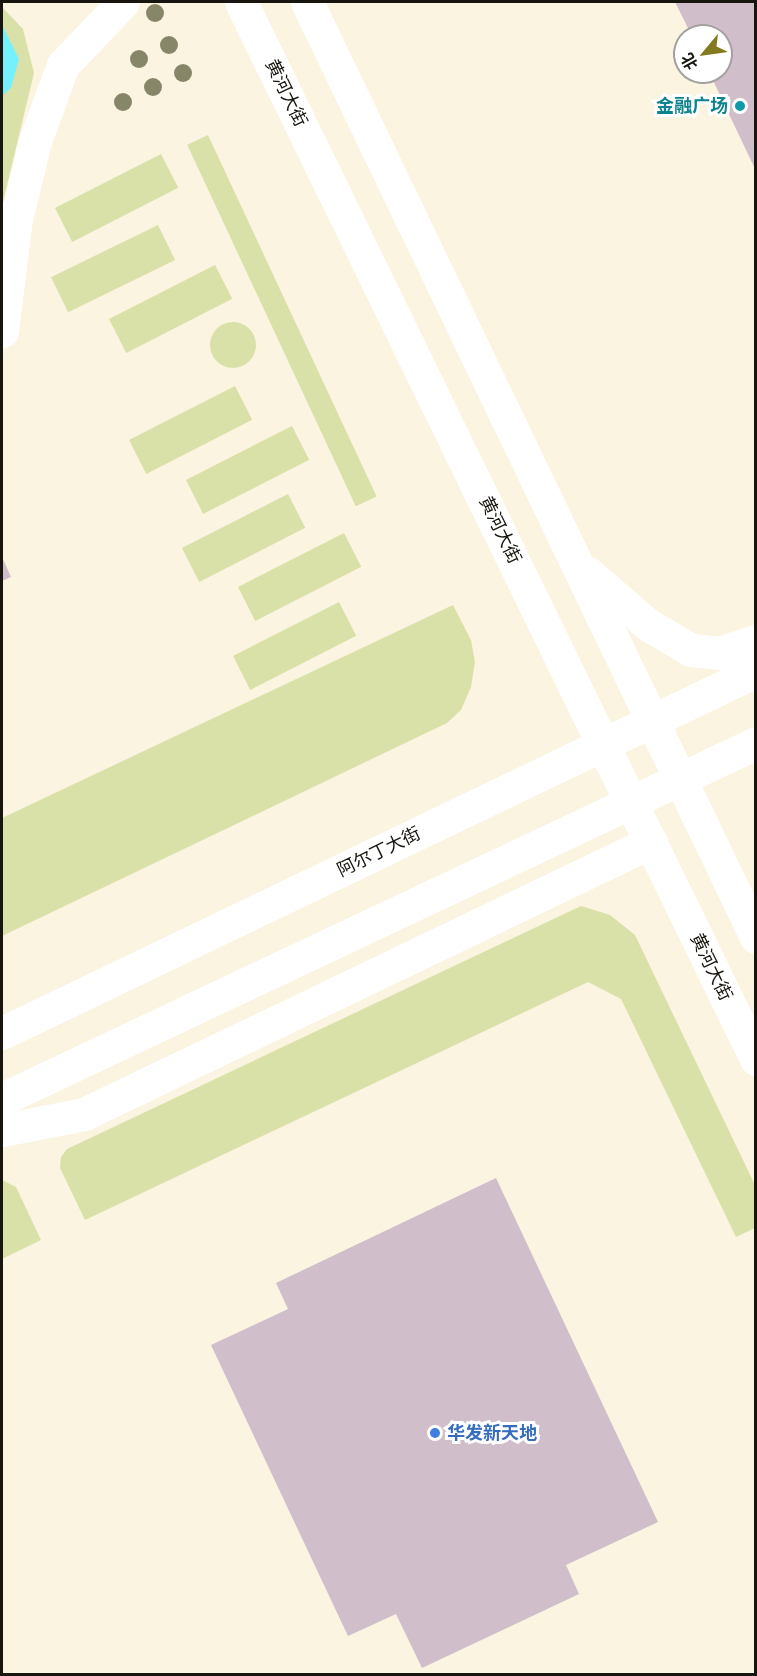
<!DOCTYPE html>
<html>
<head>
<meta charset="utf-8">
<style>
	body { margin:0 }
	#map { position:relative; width:757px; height:1676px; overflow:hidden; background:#faf4e1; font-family:"IBM Plex Serif","Noto Sans SC",serif }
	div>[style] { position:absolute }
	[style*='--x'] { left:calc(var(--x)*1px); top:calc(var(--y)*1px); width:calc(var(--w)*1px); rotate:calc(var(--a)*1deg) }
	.green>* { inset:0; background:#dae1a8; transform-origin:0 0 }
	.round { border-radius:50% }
	.water>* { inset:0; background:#75f1fd }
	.building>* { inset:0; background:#d0becb }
	.minor>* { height:33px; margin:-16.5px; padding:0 16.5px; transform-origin:16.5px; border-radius:16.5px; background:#fff }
	.major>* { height:33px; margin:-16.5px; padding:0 16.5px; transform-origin:16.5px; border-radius:16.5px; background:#fff }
	.trees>* { width:18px; height:18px; margin:-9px; border-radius:50%; background:#888669 }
	.dots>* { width:16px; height:16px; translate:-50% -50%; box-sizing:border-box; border:3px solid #fff; border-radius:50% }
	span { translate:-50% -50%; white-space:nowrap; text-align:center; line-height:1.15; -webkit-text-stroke:6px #fff; paint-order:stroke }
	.street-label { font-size:18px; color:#17150e }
	.culture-label { font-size:18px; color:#0d838f; font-weight:700 }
	.right { translate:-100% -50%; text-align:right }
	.shop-label { font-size:18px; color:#366cbe; font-weight:700 }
	.left { translate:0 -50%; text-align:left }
	.frame { position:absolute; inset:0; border:3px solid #17150e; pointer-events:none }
	.north { position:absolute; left:673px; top:24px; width:60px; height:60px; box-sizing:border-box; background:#fff; border:2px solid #a2a19f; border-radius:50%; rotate:241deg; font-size:16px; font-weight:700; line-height:24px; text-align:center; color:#17150e }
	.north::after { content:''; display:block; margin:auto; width:21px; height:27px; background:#83791e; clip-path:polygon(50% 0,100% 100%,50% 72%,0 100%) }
</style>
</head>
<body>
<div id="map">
	<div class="green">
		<div style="clip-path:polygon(2px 7px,23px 29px,34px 73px,2px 206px)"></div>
		<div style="left:208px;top:135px;width:399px;height:23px;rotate:65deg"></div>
		<div style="left:161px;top:154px;width:38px;height:119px;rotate:63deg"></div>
		<div style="left:158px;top:225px;width:39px;height:119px;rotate:64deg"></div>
		<div style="left:215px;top:265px;width:38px;height:119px;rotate:63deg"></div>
		<div class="round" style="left:210px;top:322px;width:46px;height:46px"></div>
		<div style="left:235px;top:386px;width:38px;height:119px;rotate:63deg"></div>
		<div style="left:292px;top:426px;width:38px;height:119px;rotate:63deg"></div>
		<div style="left:288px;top:494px;width:38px;height:119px;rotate:63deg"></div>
		<div style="left:344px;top:533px;width:38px;height:119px;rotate:63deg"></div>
		<div style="left:339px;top:602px;width:38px;height:119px;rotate:63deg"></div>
		<div style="clip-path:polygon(453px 605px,471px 640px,475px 662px,471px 687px,461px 710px,447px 723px,2px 936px,2px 818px)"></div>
		<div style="clip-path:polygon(581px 906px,610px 915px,635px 935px,755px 1185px,755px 1228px,736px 1237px,621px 999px,588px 982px,85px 1220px,60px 1168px,61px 1157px,67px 1149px)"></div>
		<div style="clip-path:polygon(2px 1180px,16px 1187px,41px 1240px,2px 1259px)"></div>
	</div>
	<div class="water">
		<div style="clip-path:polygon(2px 25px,19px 59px,11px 88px,2px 96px)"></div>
	</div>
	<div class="building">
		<div style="clip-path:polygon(675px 2px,756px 2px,756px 171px,709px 72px,721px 72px,721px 36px,692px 36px)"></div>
		<div style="clip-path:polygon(2px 557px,11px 577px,2px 581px)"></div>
		<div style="clip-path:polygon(496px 1178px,658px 1522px,566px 1565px,579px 1594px,422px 1668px,396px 1614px,348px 1636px,211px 1345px,288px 1309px,276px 1283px)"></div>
	</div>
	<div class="minor">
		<div style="--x:2;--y:331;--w:113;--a:-82.9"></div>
		<div style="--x:16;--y:219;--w:80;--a:-76.3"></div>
		<div style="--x:35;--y:141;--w:81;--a:-69.8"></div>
		<div style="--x:63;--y:65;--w:87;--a:-46.4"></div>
	</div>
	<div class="major">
		<div style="--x:241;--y:2;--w:1176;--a:64.02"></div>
		<div style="--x:307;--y:2;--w:1037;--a:64.35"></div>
		<div style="--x:588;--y:573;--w:78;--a:40.8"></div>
		<div style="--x:647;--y:624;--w:51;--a:30.6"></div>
		<div style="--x:691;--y:650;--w:28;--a:6"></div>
		<div style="--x:719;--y:653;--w:39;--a:-18"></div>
		<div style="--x:2;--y:1033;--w:836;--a:-25.65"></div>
		<div style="--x:2;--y:1099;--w:834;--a:-25.27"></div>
		<div style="--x:2;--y:1130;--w:84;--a:-11"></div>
		<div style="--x:84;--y:1114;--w:629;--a:-25.63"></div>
	</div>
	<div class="trees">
		<div style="left:155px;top:13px"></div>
		<div style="left:169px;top:45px"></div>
		<div style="left:139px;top:59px"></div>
		<div style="left:183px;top:73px"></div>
		<div style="left:153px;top:87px"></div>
		<div style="left:123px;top:102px"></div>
	</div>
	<div class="dots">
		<div style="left:740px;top:106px;background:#0f9aa8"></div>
		<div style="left:435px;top:1433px;background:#3f7fe0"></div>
	</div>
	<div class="street-label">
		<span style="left:286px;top:93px;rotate:64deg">黄河大街</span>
		<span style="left:500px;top:530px;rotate:64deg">黄河大街</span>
		<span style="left:379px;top:852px;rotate:-26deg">阿尔丁大街</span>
		<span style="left:711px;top:967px;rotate:64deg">黄河大街</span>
	</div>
	<div class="culture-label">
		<span class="right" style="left:728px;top:106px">金融广场</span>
	</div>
	<div class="shop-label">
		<span class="left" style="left:447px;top:1433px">华发新天地</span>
	</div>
	<div class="frame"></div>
	<div class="north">北</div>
</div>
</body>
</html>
